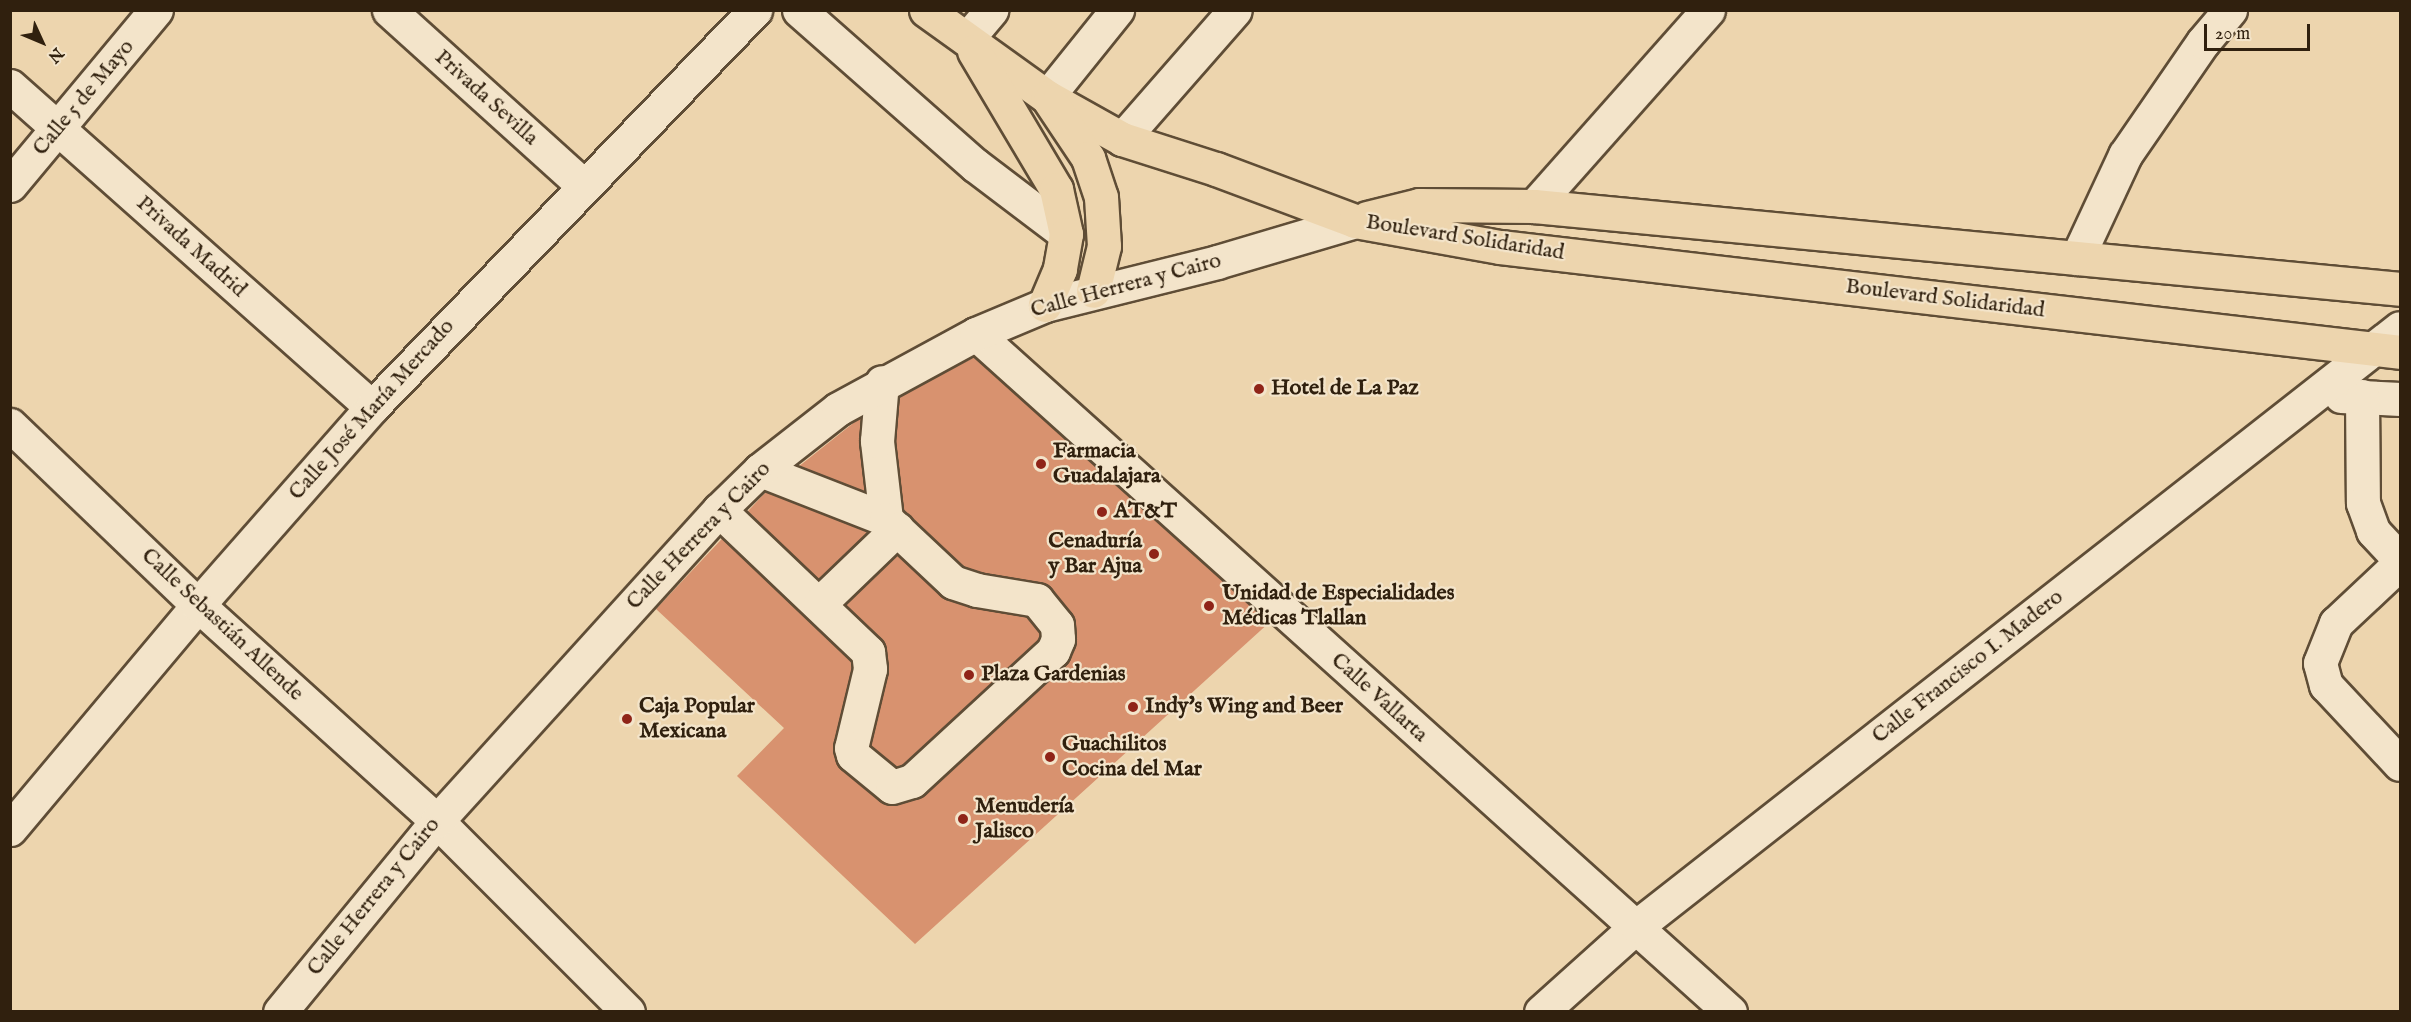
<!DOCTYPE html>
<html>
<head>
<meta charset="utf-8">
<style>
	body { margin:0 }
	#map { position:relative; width:2411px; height:1022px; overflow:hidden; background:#edd5ae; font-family:"IM FELL English",serif }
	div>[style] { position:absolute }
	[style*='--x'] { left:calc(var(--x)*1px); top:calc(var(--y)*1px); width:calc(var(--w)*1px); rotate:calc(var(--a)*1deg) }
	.building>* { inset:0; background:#d8926f }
	.roads { filter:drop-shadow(2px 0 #5f4d36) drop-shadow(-2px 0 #5f4d36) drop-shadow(0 2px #5f4d36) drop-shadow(0 -2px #5f4d36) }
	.minor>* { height:33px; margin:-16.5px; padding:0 16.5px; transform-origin:16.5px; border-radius:16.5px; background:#f3e4ca }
	.major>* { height:33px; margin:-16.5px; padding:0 16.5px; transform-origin:16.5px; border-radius:16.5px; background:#edd5ae }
	.dots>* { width:16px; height:16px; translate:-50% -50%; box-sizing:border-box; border:3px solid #f3e4ca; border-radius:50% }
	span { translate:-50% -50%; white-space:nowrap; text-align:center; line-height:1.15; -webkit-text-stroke:4.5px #f3e4ca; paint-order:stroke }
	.street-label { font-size:22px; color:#30200e }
	.poi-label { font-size:22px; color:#30200e; font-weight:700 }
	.left { translate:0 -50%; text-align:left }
	.right { translate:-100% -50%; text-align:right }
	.frame { position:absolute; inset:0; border:12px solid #30200e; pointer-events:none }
	.north { position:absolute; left:12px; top:12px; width:60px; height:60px; -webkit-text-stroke:4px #f3e4ca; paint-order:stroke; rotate:134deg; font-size:16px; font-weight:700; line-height:24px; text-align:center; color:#30200e }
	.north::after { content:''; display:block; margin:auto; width:21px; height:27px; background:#30200e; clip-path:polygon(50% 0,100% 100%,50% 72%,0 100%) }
	.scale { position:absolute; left:2204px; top:24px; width:106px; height:27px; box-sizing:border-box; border:3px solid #30200e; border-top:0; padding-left:8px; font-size:18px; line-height:21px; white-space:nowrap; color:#30200e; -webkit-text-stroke:4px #f3e4ca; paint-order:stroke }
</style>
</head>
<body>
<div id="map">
	<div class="building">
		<div style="clip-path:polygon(977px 356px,1271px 621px,915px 944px,737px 776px,784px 728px,656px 609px,764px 494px,866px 413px)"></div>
	</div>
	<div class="roads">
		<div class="minor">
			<div style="--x:389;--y:10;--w:261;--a:42.1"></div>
			<div style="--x:799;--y:10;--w:235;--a:41.4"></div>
			<div style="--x:975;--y:165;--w:114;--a:37.2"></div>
			<div style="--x:967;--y:39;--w:38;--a:-50"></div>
			<div style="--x:10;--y:86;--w:484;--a:41.6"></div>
			<div style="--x:1047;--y:97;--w:112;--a:-51.2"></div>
			<div style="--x:1122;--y:139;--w:171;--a:-48.8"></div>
			<div style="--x:10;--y:185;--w:228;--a:-50.2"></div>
			<div style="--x:1534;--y:206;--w:262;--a:-48.4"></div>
			<div style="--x:2077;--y:258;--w:114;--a:-65"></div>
			<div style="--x:2125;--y:155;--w:137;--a:-55.4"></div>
			<div style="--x:2203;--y:42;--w:42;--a:-49.8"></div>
			<div style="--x:976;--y:334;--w:1014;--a:41.96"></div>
			<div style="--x:2341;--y:396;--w:59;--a:2.9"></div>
			<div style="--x:2362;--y:396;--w:107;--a:89.5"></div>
			<div style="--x:2363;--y:503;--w:30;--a:70"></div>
			<div style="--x:2373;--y:531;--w:40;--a:47"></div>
			<div style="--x:10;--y:425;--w:260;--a:43.8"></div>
			<div style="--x:198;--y:605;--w:322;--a:42.1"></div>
			<div style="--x:437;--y:821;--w:270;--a:45"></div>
			<div style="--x:760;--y:470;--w:135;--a:21.3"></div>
			<div style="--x:886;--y:519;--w:79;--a:-96.6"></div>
			<div style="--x:877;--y:441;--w:59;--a:-85.2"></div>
			<div style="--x:719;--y:510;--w:206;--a:43.6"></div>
			<div style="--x:868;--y:652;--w:17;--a:83"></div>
			<div style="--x:870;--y:669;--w:81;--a:103.5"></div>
			<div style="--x:851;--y:748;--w:7;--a:74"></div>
			<div style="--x:853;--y:755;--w:50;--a:39.4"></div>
			<div style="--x:892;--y:787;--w:21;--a:-17"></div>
			<div style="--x:912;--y:781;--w:192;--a:-42.7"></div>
			<div style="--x:1053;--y:651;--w:13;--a:-67"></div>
			<div style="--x:1058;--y:639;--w:14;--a:-94"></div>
			<div style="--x:1057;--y:625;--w:32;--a:-129"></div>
			<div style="--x:1037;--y:600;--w:61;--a:-170.5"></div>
			<div style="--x:977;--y:590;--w:25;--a:-162"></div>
			<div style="--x:953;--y:582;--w:92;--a:-136.8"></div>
			<div style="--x:2400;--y:563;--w:88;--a:136.8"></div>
			<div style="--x:2336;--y:623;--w:43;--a:111.8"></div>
			<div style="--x:2320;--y:663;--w:23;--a:75"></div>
			<div style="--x:2326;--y:685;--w:108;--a:46.9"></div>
			<div style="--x:820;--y:603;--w:107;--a:-43.9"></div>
			<div style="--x:10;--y:829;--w:292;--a:-50"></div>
			<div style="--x:198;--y:605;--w:264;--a:-48.7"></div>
			<div style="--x:372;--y:407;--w:552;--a:-46.03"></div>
			<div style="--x:280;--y:1012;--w:247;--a:-50.6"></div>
			<div style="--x:437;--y:821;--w:420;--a:-47.8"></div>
			<div style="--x:719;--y:510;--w:57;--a:-44.3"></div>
			<div style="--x:760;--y:470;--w:99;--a:-38"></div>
			<div style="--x:838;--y:409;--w:157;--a:-28.5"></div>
			<div style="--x:976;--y:334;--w:75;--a:-22.8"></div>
			<div style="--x:1045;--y:305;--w:177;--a:-14"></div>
			<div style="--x:1217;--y:262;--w:144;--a:-16.5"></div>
			<div style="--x:1541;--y:1012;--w:129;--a:-41.9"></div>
			<div style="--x:1637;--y:926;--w:969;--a:-38.09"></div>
		</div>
		<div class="major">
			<div style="--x:926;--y:10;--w:149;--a:35.7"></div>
			<div style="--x:1047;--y:97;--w:86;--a:29.2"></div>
			<div style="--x:1122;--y:139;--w:99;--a:17.7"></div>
			<div style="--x:1216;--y:169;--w:148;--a:20.5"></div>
			<div style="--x:1355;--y:221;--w:147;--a:10.2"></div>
			<div style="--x:1500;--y:247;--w:906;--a:6.65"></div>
			<div style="--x:974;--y:51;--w:161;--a:59.3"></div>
			<div style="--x:1056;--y:189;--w:46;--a:77.5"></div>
			<div style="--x:1066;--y:234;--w:36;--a:100"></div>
			<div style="--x:1060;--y:269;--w:39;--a:113"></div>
			<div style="--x:1050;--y:101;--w:69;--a:56.3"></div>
			<div style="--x:1088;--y:158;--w:41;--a:71.6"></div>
			<div style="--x:1101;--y:197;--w:49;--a:86.5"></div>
			<div style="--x:1104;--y:246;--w:46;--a:103.7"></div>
			<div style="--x:1367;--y:218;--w:54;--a:-14"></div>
			<div style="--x:1419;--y:205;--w:115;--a:0.5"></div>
			<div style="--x:1534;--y:206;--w:870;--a:5.47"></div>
		</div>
	</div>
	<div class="dots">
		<div style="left:1259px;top:389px;background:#8f2418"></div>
		<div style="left:1041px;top:464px;background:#8f2418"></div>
		<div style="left:1102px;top:512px;background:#8f2418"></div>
		<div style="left:1154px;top:554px;background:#8f2418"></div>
		<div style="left:1209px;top:606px;background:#8f2418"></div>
		<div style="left:969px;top:675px;background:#8f2418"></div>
		<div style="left:1133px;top:707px;background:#8f2418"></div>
		<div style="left:627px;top:719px;background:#8f2418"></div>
		<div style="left:1050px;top:757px;background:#8f2418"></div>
		<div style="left:963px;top:819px;background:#8f2418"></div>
	</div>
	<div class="street-label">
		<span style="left:84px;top:98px;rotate:-50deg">Calle 5 de Mayo</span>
		<span style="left:486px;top:98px;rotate:42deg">Privada Sevilla</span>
		<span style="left:1465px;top:238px;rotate:9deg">Boulevard Solidaridad</span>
		<span style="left:191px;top:247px;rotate:42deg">Privada Madrid</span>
		<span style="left:1126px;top:286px;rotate:-15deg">Calle Herrera y Cairo</span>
		<span style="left:1945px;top:299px;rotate:7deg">Boulevard Solidaridad</span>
		<span style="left:372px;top:410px;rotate:-48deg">Calle José María Mercado</span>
		<span style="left:699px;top:536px;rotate:-46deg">Calle Herrera y Cairo</span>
		<span style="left:222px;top:625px;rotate:43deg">Calle Sebastián Allende</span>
		<span style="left:1968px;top:667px;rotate:-38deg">Calle Francisco I. Madero</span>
		<span style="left:1379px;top:698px;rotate:42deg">Calle Vallarta</span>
		<span style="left:374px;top:897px;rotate:-51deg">Calle Herrera y Cairo</span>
	</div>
	<div class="poi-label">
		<span class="left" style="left:1271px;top:389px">Hotel de La Paz</span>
		<span class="left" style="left:1053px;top:464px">Farmacia<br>Guadalajara</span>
		<span class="left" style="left:1114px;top:512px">AT&amp;T</span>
		<span class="right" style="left:1142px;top:554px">Cenaduría<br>y Bar Ajua</span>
		<span class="left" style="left:1222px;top:606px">Unidad de Especialidades<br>Médicas Tlallan</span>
		<span class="left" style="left:981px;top:675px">Plaza Gardenias</span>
		<span class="left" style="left:639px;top:719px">Caja Popular<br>Mexicana</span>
		<span class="left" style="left:1145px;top:707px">Indy's Wing and Beer</span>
		<span class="left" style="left:1062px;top:757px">Guachilitos<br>Cocina del Mar</span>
		<span class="left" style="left:975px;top:819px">Menudería<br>Jalisco</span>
	</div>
	<div class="frame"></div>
	<div class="north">N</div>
	<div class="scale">20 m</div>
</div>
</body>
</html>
